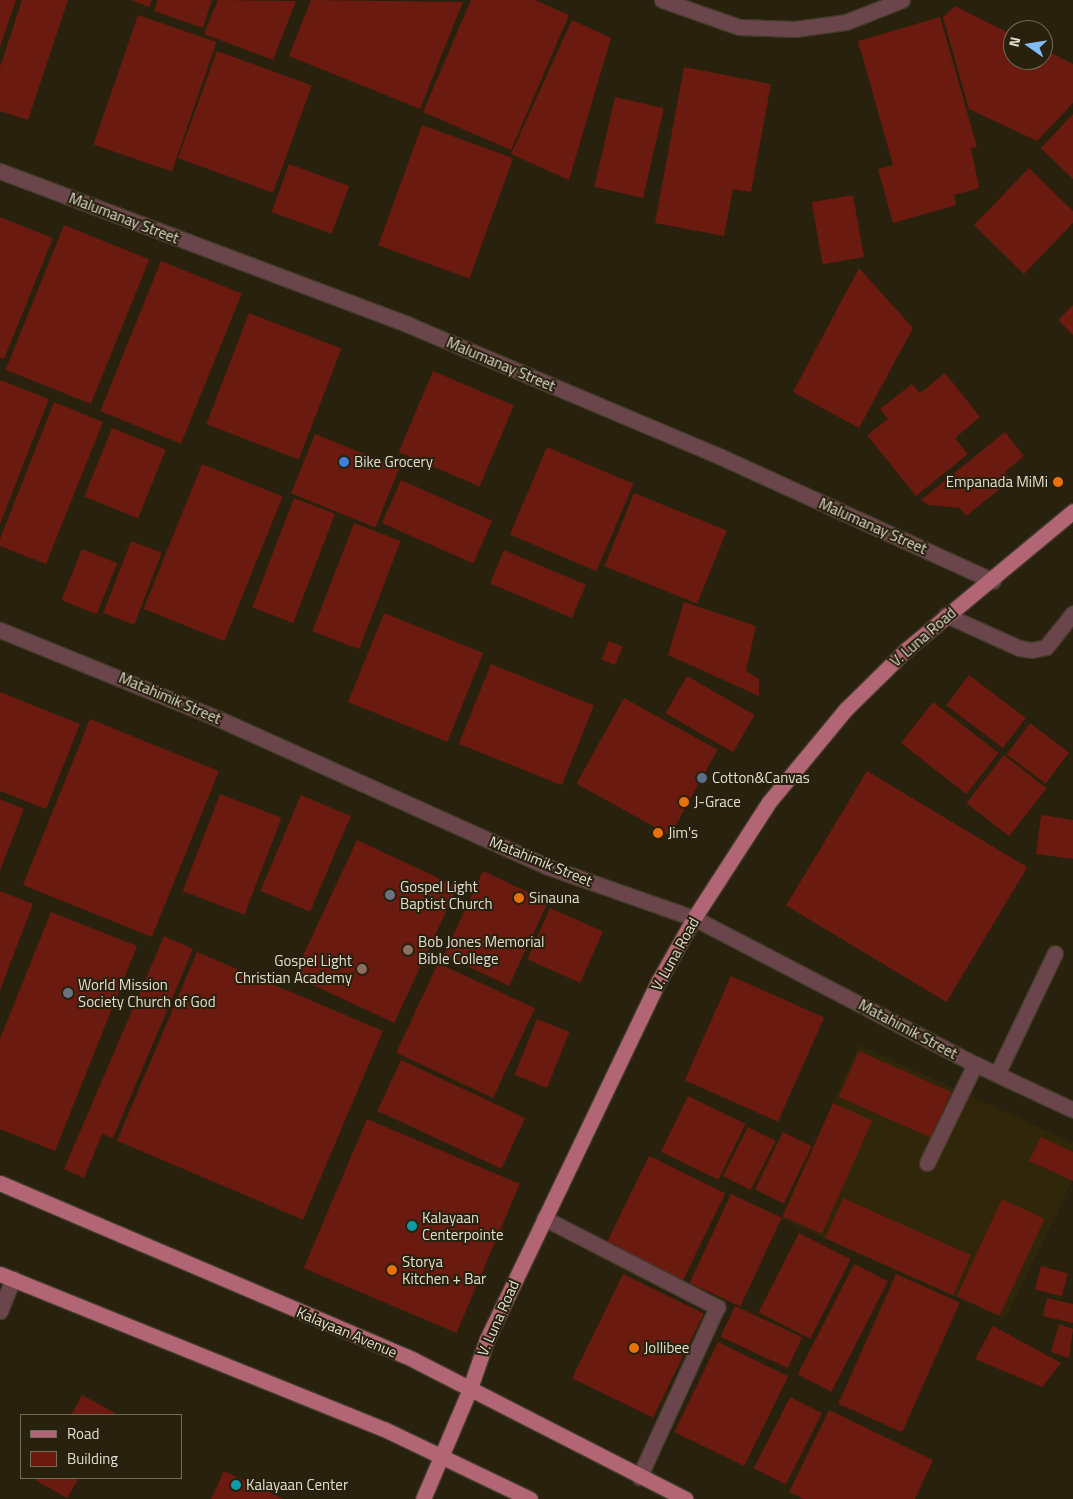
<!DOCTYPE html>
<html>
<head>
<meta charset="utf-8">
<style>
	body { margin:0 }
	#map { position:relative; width:1073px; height:1499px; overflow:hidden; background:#28210d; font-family:"Titillium Web",sans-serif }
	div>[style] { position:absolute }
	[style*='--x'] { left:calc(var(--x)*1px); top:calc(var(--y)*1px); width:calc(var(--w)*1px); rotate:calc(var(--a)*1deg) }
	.built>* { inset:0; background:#30270b }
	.building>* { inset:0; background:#6b1a0f; transform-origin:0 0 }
	.roads { filter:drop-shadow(1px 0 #423b28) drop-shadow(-1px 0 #423b28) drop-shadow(0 1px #423b28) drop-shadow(0 -1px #423b28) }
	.minor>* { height:15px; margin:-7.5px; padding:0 7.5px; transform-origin:7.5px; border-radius:7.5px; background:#6a454c }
	.major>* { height:15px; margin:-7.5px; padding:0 7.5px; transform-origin:7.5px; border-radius:7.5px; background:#b26675 }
	.dots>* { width:14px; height:14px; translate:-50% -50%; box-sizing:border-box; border:2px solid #28210d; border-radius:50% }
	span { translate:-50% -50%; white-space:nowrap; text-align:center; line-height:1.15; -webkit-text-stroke:4px #28210d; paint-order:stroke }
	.street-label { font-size:15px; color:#e0dcd0 }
	.poi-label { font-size:15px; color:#e0dcd0 }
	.left { translate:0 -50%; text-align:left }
	.right { translate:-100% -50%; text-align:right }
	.legend { position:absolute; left:20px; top:1414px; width:162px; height:65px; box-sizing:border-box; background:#28210d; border:1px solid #726c5b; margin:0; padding:6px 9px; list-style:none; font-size:15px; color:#e0dcd0 }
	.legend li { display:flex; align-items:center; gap:10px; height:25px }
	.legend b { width:25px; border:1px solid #726c5b }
	.north { position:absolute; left:1003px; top:20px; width:50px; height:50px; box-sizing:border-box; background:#28210d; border:1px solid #726c5b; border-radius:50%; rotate:283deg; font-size:14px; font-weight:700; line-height:20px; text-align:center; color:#e0dcd0 }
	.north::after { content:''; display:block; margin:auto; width:18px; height:22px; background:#83bcfb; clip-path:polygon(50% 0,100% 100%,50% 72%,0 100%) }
</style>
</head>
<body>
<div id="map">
	<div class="built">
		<div style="clip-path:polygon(859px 1045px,1073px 1143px,1073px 1179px,1005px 1319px,781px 1219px)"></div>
	</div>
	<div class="building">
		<div style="clip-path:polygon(0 0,16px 0,0 47px)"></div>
		<div style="clip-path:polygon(22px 0,68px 0,28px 120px,0 111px,0 67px)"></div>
		<div style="clip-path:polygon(131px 0,152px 0,149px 7px)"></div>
		<div style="clip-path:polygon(158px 0,212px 0,203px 28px,154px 11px)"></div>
		<div style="clip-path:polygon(218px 0,296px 1px,273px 60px,204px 34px)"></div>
		<div style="clip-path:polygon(311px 0,463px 2px,420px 109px,289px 56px)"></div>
		<div style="clip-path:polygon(471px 0,535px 0,569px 15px,511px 150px,423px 112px)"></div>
		<div style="clip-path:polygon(955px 6px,1013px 35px,1013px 60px,1043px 60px,1043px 49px,1073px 64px,1073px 103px,1037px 141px,969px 109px,943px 17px)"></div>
		<div style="left:138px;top:15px;width:83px;height:137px;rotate:19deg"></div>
		<div style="clip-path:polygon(940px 17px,977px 147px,971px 148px,979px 188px,954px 195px,956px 205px,893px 223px,878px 169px,893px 165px,858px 41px)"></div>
		<div style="clip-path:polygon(572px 20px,611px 38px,569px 180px,511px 154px)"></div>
		<div style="left:217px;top:51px;width:101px;height:114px;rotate:20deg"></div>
		<div style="clip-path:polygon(684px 67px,771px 84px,751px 192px,733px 189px,724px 236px,655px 223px)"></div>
		<div style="left:615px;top:97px;width:50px;height:92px;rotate:13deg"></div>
		<div style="clip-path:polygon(1073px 114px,1073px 179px,1041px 148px)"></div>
		<div style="left:422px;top:125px;width:97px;height:128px;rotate:20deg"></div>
		<div style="left:289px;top:164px;width:64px;height:51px;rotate:20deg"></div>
		<div style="clip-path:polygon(1029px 168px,1073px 211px,1073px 223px,1024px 274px,974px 225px)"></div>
		<div style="left:853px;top:195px;width:63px;height:42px;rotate:80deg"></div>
		<div style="clip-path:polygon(0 217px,53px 238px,4px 359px,0 358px)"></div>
		<div style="left:64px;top:225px;width:92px;height:156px;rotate:22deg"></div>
		<div style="left:161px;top:261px;width:87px;height:162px;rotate:22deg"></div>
		<div style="clip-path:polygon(859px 268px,913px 328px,859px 428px,793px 392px)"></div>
		<div style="clip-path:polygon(1073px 305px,1073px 335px,1058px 320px)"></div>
		<div style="left:249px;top:313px;width:99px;height:119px;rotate:21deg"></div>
		<div style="left:433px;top:371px;width:88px;height:88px;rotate:23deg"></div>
		<div style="clip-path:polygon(945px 373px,980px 417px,955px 438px,968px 454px,916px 496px,867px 435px,888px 419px,880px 409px,912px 384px,920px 393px)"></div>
		<div style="clip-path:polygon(0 380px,49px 399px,0 524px)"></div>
		<div style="clip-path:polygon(54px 402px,103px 422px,46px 564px,0 546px,0 539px)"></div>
		<div style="left:112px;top:428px;width:58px;height:74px;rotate:22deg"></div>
		<div style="clip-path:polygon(1005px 432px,1024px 456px,1005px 472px,1011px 480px,966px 516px,960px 508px,929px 505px,921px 500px)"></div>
		<div style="left:315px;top:434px;width:91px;height:64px;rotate:22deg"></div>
		<div style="left:547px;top:447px;width:94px;height:95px;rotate:23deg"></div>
		<div style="left:202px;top:464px;width:87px;height:156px;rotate:22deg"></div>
		<div style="left:401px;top:480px;width:100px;height:47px;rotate:24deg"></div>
		<div style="left:634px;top:493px;width:100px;height:79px;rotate:22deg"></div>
		<div style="left:294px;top:498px;width:44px;height:117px;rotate:21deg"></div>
		<div style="left:354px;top:523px;width:50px;height:116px;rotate:21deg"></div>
		<div style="left:131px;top:541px;width:33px;height:77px;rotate:21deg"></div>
		<div style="left:82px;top:549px;width:38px;height:55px;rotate:22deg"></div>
		<div style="left:504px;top:550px;width:89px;height:36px;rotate:23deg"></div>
		<div style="clip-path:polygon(684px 602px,756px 626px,746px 671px,759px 679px,759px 696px,668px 655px)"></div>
		<div style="left:384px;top:613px;width:107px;height:96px;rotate:22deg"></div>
		<div style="left:609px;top:641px;width:15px;height:20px;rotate:23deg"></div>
		<div style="left:491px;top:664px;width:111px;height:86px;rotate:22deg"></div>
		<div style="left:969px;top:675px;width:71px;height:38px;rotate:37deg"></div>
		<div style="left:687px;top:676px;width:78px;height:43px;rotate:30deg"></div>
		<div style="clip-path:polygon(0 692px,80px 724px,46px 809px,0 791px)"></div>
		<div style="left:624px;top:698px;width:107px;height:98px;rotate:29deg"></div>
		<div style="left:933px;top:702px;width:83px;height:52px;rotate:38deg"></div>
		<div style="left:90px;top:719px;width:139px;height:179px;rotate:22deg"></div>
		<div style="left:1030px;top:723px;width:49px;height:39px;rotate:37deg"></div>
		<div style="left:1004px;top:755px;width:54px;height:61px;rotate:38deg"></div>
		<div style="left:867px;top:771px;width:187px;height:157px;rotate:31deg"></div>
		<div style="left:220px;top:794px;width:66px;height:104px;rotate:21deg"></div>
		<div style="left:301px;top:795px;width:54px;height:104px;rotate:23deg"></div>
		<div style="clip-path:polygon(0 799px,24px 809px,0 870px)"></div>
		<div style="clip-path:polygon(1041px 815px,1073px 820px,1073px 859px,1036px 854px)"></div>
		<div style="left:357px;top:840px;width:111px;height:150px;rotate:25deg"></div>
		<div style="left:483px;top:871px;width:72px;height:93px;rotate:25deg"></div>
		<div style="clip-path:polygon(0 891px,33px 904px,0 990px)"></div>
		<div style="left:550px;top:908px;width:58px;height:56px;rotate:24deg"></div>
		<div style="clip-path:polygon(51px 912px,137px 946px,55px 1151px,0 1129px,0 1039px)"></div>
		<div style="clip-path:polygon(164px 936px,193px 949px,113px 1138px,102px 1134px,84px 1178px,64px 1169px)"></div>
		<div style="left:197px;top:952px;width:202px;height:205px;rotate:23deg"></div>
		<div style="left:438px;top:963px;width:107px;height:99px;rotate:25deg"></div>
		<div style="left:731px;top:976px;width:102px;height:114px;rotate:24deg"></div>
		<div style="left:537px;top:1019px;width:35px;height:60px;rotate:22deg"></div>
		<div style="left:859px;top:1051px;width:101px;height:50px;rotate:24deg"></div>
		<div style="left:401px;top:1060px;width:137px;height:56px;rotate:25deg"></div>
		<div style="left:688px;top:1096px;width:64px;height:62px;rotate:26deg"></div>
		<div style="left:833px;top:1103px;width:43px;height:124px;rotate:24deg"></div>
		<div style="left:367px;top:1119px;width:166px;height:162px;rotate:23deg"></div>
		<div style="left:748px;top:1127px;width:31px;height:55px;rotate:27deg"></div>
		<div style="left:783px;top:1132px;width:32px;height:64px;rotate:26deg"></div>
		<div style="clip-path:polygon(1041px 1137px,1073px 1152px,1073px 1181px,1029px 1161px)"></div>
		<div style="left:649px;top:1156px;width:85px;height:97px;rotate:26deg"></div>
		<div style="left:731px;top:1194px;width:56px;height:98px;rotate:25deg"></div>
		<div style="left:843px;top:1198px;width:140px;height:44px;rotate:24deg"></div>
		<div style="left:1002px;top:1199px;width:47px;height:107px;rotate:25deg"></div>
		<div style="left:799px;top:1233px;width:58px;height:89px;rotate:27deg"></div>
		<div style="left:854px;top:1264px;width:38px;height:124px;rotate:27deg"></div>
		<div style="left:1041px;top:1266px;width:28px;height:24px;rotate:15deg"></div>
		<div style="left:623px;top:1274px;width:90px;height:116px;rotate:26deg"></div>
		<div style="left:896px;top:1274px;width:70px;height:142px;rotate:24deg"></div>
		<div style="clip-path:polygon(1047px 1298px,1073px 1304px,1073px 1323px,1043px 1316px)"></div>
		<div style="left:735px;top:1306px;width:74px;height:34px;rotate:25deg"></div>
		<div style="clip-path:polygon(1059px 1324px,1073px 1329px,1069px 1358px,1051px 1352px)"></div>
		<div style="clip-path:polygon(993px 1326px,1061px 1363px,1042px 1387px,975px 1359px)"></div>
		<div style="left:718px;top:1342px;width:78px;height:100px;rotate:26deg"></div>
		<div style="clip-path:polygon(82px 1395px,115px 1413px,114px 1415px,71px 1415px)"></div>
		<div style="left:790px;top:1397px;width:36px;height:80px;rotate:27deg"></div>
		<div style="clip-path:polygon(829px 1410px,933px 1460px,915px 1499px,804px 1499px,789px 1492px)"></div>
		<div style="clip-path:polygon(224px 1471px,284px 1499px,211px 1499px)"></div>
		<div style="clip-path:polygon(36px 1478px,79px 1478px,67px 1498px,35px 1480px)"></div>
	</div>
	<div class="roads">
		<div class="minor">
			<div style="--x:662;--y:0;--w:82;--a:19.3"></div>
			<div style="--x:739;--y:27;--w:56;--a:2"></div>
			<div style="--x:795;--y:29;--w:51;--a:-7.8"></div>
			<div style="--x:846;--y:22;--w:60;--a:-21.4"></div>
			<div style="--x:0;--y:171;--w:437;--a:20.6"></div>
			<div style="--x:409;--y:325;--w:337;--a:22.9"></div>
			<div style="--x:719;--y:456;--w:301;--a:24.5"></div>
			<div style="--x:946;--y:615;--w:80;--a:24.3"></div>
			<div style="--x:1019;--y:648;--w:13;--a:9"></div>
			<div style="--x:1032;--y:650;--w:14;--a:-12"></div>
			<div style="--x:1046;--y:647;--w:43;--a:-51.5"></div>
			<div style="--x:0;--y:630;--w:236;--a:22.1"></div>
			<div style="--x:219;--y:719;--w:361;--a:24.2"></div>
			<div style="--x:548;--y:867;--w:155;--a:19.3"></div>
			<div style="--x:694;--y:918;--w:317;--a:27.5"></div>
			<div style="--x:975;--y:1064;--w:108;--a:25.1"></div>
			<div style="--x:997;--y:1074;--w:134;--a:-64.4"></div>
			<div style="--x:927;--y:1163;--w:110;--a:-64.1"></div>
			<div style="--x:544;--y:1218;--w:195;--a:27.2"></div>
			<div style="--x:717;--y:1307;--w:187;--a:114.6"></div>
			<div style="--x:0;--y:1311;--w:35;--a:-68"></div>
		</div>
		<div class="major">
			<div style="--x:0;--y:1183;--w:450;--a:23.1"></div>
			<div style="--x:414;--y:1360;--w:305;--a:27.1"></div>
			<div style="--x:0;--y:1274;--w:414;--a:22"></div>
			<div style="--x:384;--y:1429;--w:162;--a:25.6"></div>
			<div style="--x:423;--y:1499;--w:117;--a:-66.9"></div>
			<div style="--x:469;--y:1391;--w:55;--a:-70.9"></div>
			<div style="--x:487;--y:1339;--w:396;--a:-64.4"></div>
			<div style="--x:658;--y:982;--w:73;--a:-60.6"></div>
			<div style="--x:694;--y:918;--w:138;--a:-57.1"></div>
			<div style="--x:769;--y:802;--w:121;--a:-50.4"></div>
			<div style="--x:846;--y:709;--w:86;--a:-44.5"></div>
			<div style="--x:907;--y:649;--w:216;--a:-39.7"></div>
		</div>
	</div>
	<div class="dots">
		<div style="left:344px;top:462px;background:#3f7fe0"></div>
		<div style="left:1058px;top:482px;background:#e8710a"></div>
		<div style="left:702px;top:778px;background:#5c6f8a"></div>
		<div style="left:684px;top:802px;background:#e8710a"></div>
		<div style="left:658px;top:833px;background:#e8710a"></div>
		<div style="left:390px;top:895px;background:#6b7280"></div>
		<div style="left:519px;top:898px;background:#e8710a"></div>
		<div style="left:408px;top:950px;background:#8d6e63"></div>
		<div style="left:362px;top:969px;background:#8d6e63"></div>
		<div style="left:68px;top:993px;background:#6b7280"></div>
		<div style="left:412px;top:1226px;background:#0f9aa8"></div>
		<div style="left:392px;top:1270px;background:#e8710a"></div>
		<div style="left:634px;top:1348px;background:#e8710a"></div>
		<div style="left:236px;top:1485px;background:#0f9aa8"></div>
	</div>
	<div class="street-label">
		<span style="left:124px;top:218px;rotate:21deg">Malumanay Street</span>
		<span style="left:501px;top:364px;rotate:23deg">Malumanay Street</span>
		<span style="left:873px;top:526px;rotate:24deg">Malumanay Street</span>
		<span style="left:923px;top:637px;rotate:-41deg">V. Luna Road</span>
		<span style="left:170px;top:698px;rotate:23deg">Matahimik Street</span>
		<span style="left:541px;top:861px;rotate:22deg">Matahimik Street</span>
		<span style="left:675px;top:954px;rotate:-61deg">V. Luna Road</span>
		<span style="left:908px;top:1029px;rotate:28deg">Matahimik Street</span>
		<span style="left:498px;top:1318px;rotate:-66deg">V. Luna Road</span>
		<span style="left:347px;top:1332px;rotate:23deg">Kalayaan Avenue</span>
	</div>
	<div class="poi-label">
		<span class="left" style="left:354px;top:462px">Bike Grocery</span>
		<span class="right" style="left:1048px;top:482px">Empanada MiMi</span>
		<span class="left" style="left:712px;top:778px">Cotton&amp;Canvas</span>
		<span class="left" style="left:694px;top:802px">J-Grace</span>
		<span class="left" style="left:668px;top:833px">Jim's</span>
		<span class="left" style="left:400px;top:895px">Gospel Light<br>Baptist Church</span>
		<span class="left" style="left:529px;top:898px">Sinauna</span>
		<span class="left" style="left:418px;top:950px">Bob Jones Memorial<br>Bible College</span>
		<span class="right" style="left:352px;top:969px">Gospel Light<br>Christian Academy</span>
		<span class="left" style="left:78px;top:993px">World Mission<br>Society Church of God</span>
		<span class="left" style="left:422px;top:1226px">Kalayaan<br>Centerpointe</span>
		<span class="left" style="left:402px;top:1270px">Storya<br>Kitchen + Bar</span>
		<span class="left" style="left:644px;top:1348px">Jollibee</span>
		<span class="left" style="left:246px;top:1485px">Kalayaan Center</span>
	</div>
	<ul class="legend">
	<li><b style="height:6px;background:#b26675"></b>Road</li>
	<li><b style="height:14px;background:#6b1a0f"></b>Building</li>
	</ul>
	<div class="north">N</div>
</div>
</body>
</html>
